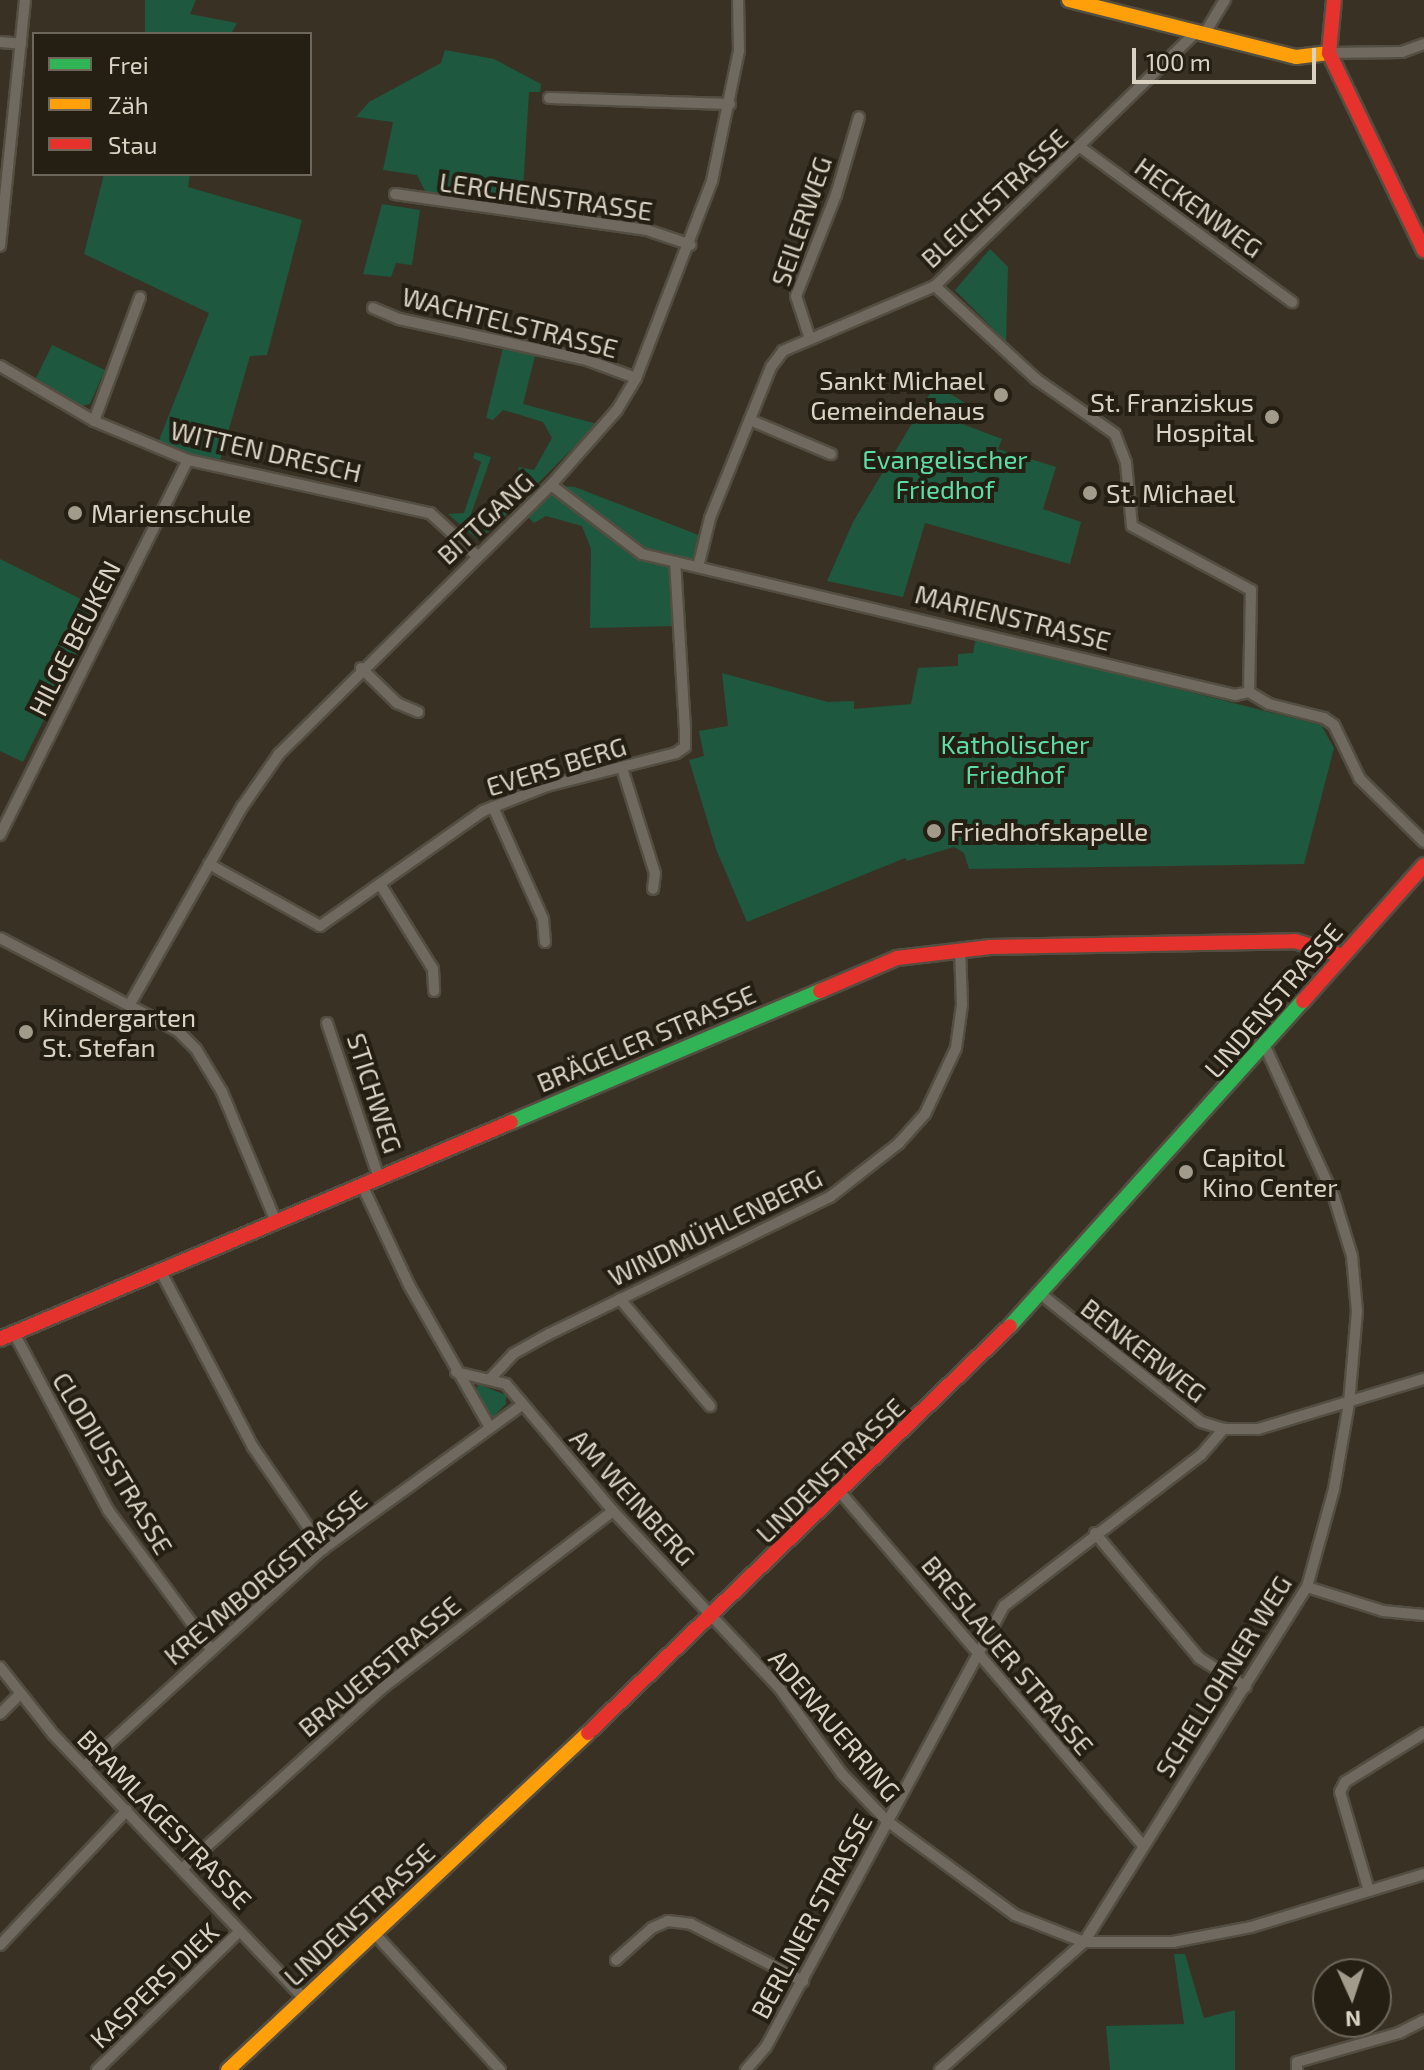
<!DOCTYPE html>
<html>
<head>
<meta charset="utf-8">
<style>
	body { margin:0 }
	#map { position:relative; width:1424px; height:2070px; overflow:hidden; background:#393224; font-family:"Exo 2",sans-serif }
	div>[style] { position:absolute }
	[style*='--x'] { left:calc(var(--x)*1px); top:calc(var(--y)*1px); width:calc(var(--w)*1px); rotate:calc(var(--a)*1deg) }
	.green>* { inset:0; background:#1d583f }
	.roads { filter:drop-shadow(2px 0 #534e41) drop-shadow(-2px 0 #534e41) drop-shadow(0 2px #534e41) drop-shadow(0 -2px #534e41) }
	.street>* { height:10px; margin:-5px; padding:0 5px; transform-origin:5px; border-radius:5px; background:#6f695f }
	.fast>* { height:14px; margin:-7px; padding:0 7px; transform-origin:7px; border-radius:7px; background:#30b455 }
	.slow>* { height:14px; margin:-7px; padding:0 7px; transform-origin:7px; border-radius:7px; background:#ff9f0a }
	.jam>* { height:14px; margin:-7px; padding:0 7px; transform-origin:7px; border-radius:7px; background:#e5322d }
	.dots>* { width:22px; height:22px; translate:-50% -50%; box-sizing:border-box; border:4px solid #241e13; border-radius:50% }
	span { translate:-50% -50%; white-space:nowrap; text-align:center; line-height:1.15; -webkit-text-stroke:8px #241e13; paint-order:stroke }
	.street-label { font-size:26px; color:#dad3c3 }
	.poi-label { font-size:26px; color:#dad3c3 }
	.right { translate:-100% -50%; text-align:right }
	.left { translate:0 -50%; text-align:left }
	.park-label { font-size:26px; color:#5bdea8 }
	.legend { position:absolute; left:32px; top:32px; width:280px; height:144px; box-sizing:border-box; background:#241e13; border:2px solid #6d6659; margin:0; padding:10px 14px; list-style:none; font-size:24px; color:#dad3c3 }
	.legend li { display:flex; align-items:center; gap:16px; height:40px }
	.legend b { width:40px; border:2px solid #6d6659 }
	.north { position:absolute; left:1312px; top:1958px; width:80px; height:80px; box-sizing:border-box; background:#241e13; border:2px solid #6d6659; border-radius:50%; rotate:177deg; font-size:22px; font-weight:700; line-height:32px; text-align:center; color:#dad3c3 }
	.north::after { content:''; display:block; margin:auto; width:28px; height:36px; background:#a29b8b; clip-path:polygon(50% 0,100% 100%,50% 72%,0 100%) }
	.scale { position:absolute; left:1132px; top:48px; width:184px; height:36px; box-sizing:border-box; border:4px solid #dad3c3; border-top:0; padding-left:10px; font-size:24px; line-height:28px; white-space:nowrap; color:#dad3c3; -webkit-text-stroke:6px #241e13; paint-order:stroke }
</style>
</head>
<body>
<div id="map">
	<div class="green">
		<div style="clip-path:polygon(145px 0,196px 0,190px 14px,237px 23px,231px 34px,145px 34px)"></div>
		<div style="clip-path:polygon(445px 50px,494px 59px,541px 84px,540px 92px,529px 92px,522px 207px,427px 195px,417px 175px,383px 170px,393px 122px,356px 117px,369px 102px,441px 63px)"></div>
		<div style="clip-path:polygon(104px 174px,190px 174px,188px 187px,302px 220px,267px 355px,250px 356px,218px 467px,156px 448px,209px 313px,84px 254px)"></div>
		<div style="clip-path:polygon(382px 204px,420px 210px,412px 265px,396px 263px,391px 277px,363px 274px)"></div>
		<div style="clip-path:polygon(990px 249px,1008px 267px,1006px 342px,955px 290px)"></div>
		<div style="clip-path:polygon(52px 345px,105px 370px,90px 404px,81px 406px,36px 378px)"></div>
		<div style="clip-path:polygon(503px 348px,535px 356px,523px 404px,597px 424px,502px 519px,496px 512px,505px 512px,519px 467px,534px 470px,552px 438px,543px 422px,517px 414px,503px 410px,493px 420px,486px 418px)"></div>
		<div style="clip-path:polygon(935px 385px,967px 404px,957px 422px,1002px 439px,998px 449px,1056px 467px,1043px 509px,1081px 522px,1070px 564px,925px 523px,903px 597px,827px 581px,853px 522px)"></div>
		<div style="clip-path:polygon(475px 452px,491px 457px,469px 520px,492px 529px,478px 540px,448px 514px,464px 513px,481px 462px,473px 458px)"></div>
		<div style="clip-path:polygon(551px 485px,575px 487px,701px 536px,698px 567px,675px 562px,677px 626px,590px 628px,591px 549px,582px 526px,546px 516px,534px 523px,523px 512px)"></div>
		<div style="clip-path:polygon(0 559px,99px 608px,23px 762px,0 751px)"></div>
		<div style="clip-path:polygon(976px 638px,1321px 725px,1334px 748px,1304px 864px,969px 869px,964px 853px,954px 847px,907px 861px,905px 858px,747px 922px,716px 849px,689px 760px,704px 756px,699px 731px,728px 726px,722px 673px,828px 702px,854px 701px,854px 709px,911px 704px,918px 668px,958px 666px,958px 654px,973px 653px)"></div>
		<div style="clip-path:polygon(478px 1384px,506px 1395px,506px 1404px,494px 1416px,489px 1417px,475px 1393px)"></div>
		<div style="clip-path:polygon(1174px 1954px,1185px 1954px,1204px 2018px,1235px 2010px,1235px 2070px,1110px 2070px,1106px 2026px,1184px 2024px)"></div>
	</div>
	<div class="roads">
		<div class="street">
			<div style="--x:1205;--y:33;--w:39;--a:-59"></div>
			<div style="--x:0;--y:42;--w:21;--a:5"></div>
			<div style="--x:1329;--y:53;--w:73;--a:-0.8"></div>
			<div style="--x:1402;--y:52;--w:23;--a:-20"></div>
			<div style="--x:549;--y:98;--w:181;--a:1.9"></div>
			<div style="--x:1080;--y:147;--w:263;--a:36.2"></div>
			<div style="--x:395;--y:194;--w:255;--a:8.1"></div>
			<div style="--x:647;--y:230;--w:46;--a:18.8"></div>
			<div style="--x:0;--y:246;--w:247;--a:-84.2"></div>
			<div style="--x:935;--y:286;--w:137;--a:42.6"></div>
			<div style="--x:1036;--y:379;--w:96;--a:34.8"></div>
			<div style="--x:1115;--y:434;--w:31;--a:69"></div>
			<div style="--x:1126;--y:463;--w:63;--a:84.6"></div>
			<div style="--x:1132;--y:526;--w:135;--a:28.3"></div>
			<div style="--x:1251;--y:590;--w:102;--a:91.1"></div>
			<div style="--x:373;--y:308;--w:28;--a:23"></div>
			<div style="--x:399;--y:319;--w:192;--a:12.3"></div>
			<div style="--x:587;--y:360;--w:52;--a:20.2"></div>
			<div style="--x:810;--y:339;--w:45;--a:-108"></div>
			<div style="--x:796;--y:296;--w:109;--a:-68.4"></div>
			<div style="--x:836;--y:195;--w:81;--a:-73.6"></div>
			<div style="--x:0;--y:366;--w:109;--a:30.3"></div>
			<div style="--x:94;--y:421;--w:102;--a:22.5"></div>
			<div style="--x:188;--y:460;--w:248;--a:12.4"></div>
			<div style="--x:430;--y:513;--w:62;--a:42.4"></div>
			<div style="--x:750;--y:420;--w:88;--a:22.8"></div>
			<div style="--x:94;--y:421;--w:132;--a:-69.6"></div>
			<div style="--x:551;--y:485;--w:114;--a:37.2"></div>
			<div style="--x:642;--y:554;--w:610;--a:13.38"></div>
			<div style="--x:1235;--y:695;--w:14;--a:-12"></div>
			<div style="--x:1249;--y:692;--w:23;--a:31"></div>
			<div style="--x:1269;--y:704;--w:57;--a:14.3"></div>
			<div style="--x:1324;--y:718;--w:12;--a:35"></div>
			<div style="--x:1334;--y:725;--w:60;--a:64.3"></div>
			<div style="--x:1360;--y:779;--w:90;--a:44.5"></div>
			<div style="--x:698;--y:567;--w:50;--a:-76.2"></div>
			<div style="--x:710;--y:518;--w:163;--a:-68"></div>
			<div style="--x:771;--y:367;--w:20;--a:-53"></div>
			<div style="--x:783;--y:351;--w:165;--a:-23.2"></div>
			<div style="--x:935;--y:286;--w:366;--a:-44.2"></div>
			<div style="--x:361;--y:668;--w:50;--a:44.2"></div>
			<div style="--x:397;--y:703;--w:23;--a:23"></div>
			<div style="--x:622;--y:768;--w:110;--a:72.6"></div>
			<div style="--x:655;--y:873;--w:16;--a:97"></div>
			<div style="--x:493;--y:807;--w:123;--a:65.9"></div>
			<div style="--x:543;--y:919;--w:23;--a:85"></div>
			<div style="--x:0;--y:835;--w:419;--a:-63.4"></div>
			<div style="--x:209;--y:864;--w:127;--a:29.2"></div>
			<div style="--x:320;--y:926;--w:199;--a:-35.2"></div>
			<div style="--x:483;--y:811;--w:69;--a:-21.3"></div>
			<div style="--x:547;--y:786;--w:133;--a:-14.3"></div>
			<div style="--x:676;--y:753;--w:11;--a:-34"></div>
			<div style="--x:685;--y:747;--w:18;--a:-90"></div>
			<div style="--x:685;--y:729;--w:167;--a:-93.4"></div>
			<div style="--x:380;--y:884;--w:100;--a:58.1"></div>
			<div style="--x:433;--y:969;--w:22;--a:87"></div>
			<div style="--x:0;--y:938;--w:201;--a:27.6"></div>
			<div style="--x:178;--y:1031;--w:25;--a:45"></div>
			<div style="--x:196;--y:1049;--w:50;--a:58.8"></div>
			<div style="--x:222;--y:1092;--w:141;--a:67.4"></div>
			<div style="--x:130;--y:1004;--w:227;--a:-60.4"></div>
			<div style="--x:242;--y:807;--w:65;--a:-55.1"></div>
			<div style="--x:279;--y:754;--w:383;--a:-44.7"></div>
			<div style="--x:551;--y:485;--w:100;--a:-48.7"></div>
			<div style="--x:617;--y:410;--w:37;--a:-59"></div>
			<div style="--x:636;--y:378;--w:211;--a:-68.9"></div>
			<div style="--x:712;--y:181;--w:133;--a:-78.3"></div>
			<div style="--x:739;--y:51;--w:51;--a:-91.1"></div>
			<div style="--x:327;--y:1023;--w:163;--a:71.5"></div>
			<div style="--x:362;--y:1185;--w:110;--a:64.8"></div>
			<div style="--x:409;--y:1285;--w:162;--a:60.4"></div>
			<div style="--x:160;--y:1270;--w:200;--a:62.3"></div>
			<div style="--x:253;--y:1447;--w:124;--a:55.5"></div>
			<div style="--x:1042;--y:1295;--w:203;--a:38.6"></div>
			<div style="--x:1201;--y:1422;--w:24;--a:17"></div>
			<div style="--x:1224;--y:1429;--w:34;--a:0"></div>
			<div style="--x:1258;--y:1429;--w:173;--a:-16.8"></div>
			<div style="--x:620;--y:1299;--w:140;--a:49.9"></div>
			<div style="--x:14;--y:1333;--w:200;--a:62"></div>
			<div style="--x:108;--y:1510;--w:173;--a:53.5"></div>
			<div style="--x:456;--y:1372;--w:51;--a:13.5"></div>
			<div style="--x:506;--y:1384;--w:166;--a:49.9"></div>
			<div style="--x:613;--y:1511;--w:244;--a:46.8"></div>
			<div style="--x:780;--y:1689;--w:105;--a:53.9"></div>
			<div style="--x:842;--y:1774;--w:65;--a:46.2"></div>
			<div style="--x:887;--y:1821;--w:159;--a:36.3"></div>
			<div style="--x:1015;--y:1915;--w:74;--a:21.4"></div>
			<div style="--x:1084;--y:1942;--w:89;--a:0"></div>
			<div style="--x:1173;--y:1942;--w:79;--a:-10.9"></div>
			<div style="--x:1251;--y:1927;--w:181;--a:-17"></div>
			<div style="--x:490;--y:1379;--w:34;--a:-47"></div>
			<div style="--x:513;--y:1354;--w:41;--a:-29.1"></div>
			<div style="--x:549;--y:1334;--w:313;--a:-26"></div>
			<div style="--x:830;--y:1197;--w:88;--a:-38"></div>
			<div style="--x:899;--y:1143;--w:39;--a:-48"></div>
			<div style="--x:925;--y:1114;--w:73;--a:-64.8"></div>
			<div style="--x:956;--y:1048;--w:43;--a:-82.1"></div>
			<div style="--x:962;--y:1005;--w:56;--a:-92"></div>
			<div style="--x:840;--y:1492;--w:465;--a:49.4"></div>
			<div style="--x:1095;--y:1533;--w:163;--a:50.2"></div>
			<div style="--x:1199;--y:1658;--w:55;--a:31.7"></div>
			<div style="--x:1307;--y:1587;--w:80;--a:17.5"></div>
			<div style="--x:1383;--y:1611;--w:41;--a:5.6"></div>
			<div style="--x:0;--y:1667;--w:85;--a:51.7"></div>
			<div style="--x:53;--y:1734;--w:363;--a:46.5"></div>
			<div style="--x:0;--y:1714;--w:28;--a:-45"></div>
			<div style="--x:85;--y:1766;--w:322;--a:-42.4"></div>
			<div style="--x:323;--y:1549;--w:246;--a:-35.9"></div>
			<div style="--x:183;--y:1868;--w:267;--a:-42.1"></div>
			<div style="--x:381;--y:1689;--w:292;--a:-37.5"></div>
			<div style="--x:1369;--y:1891;--w:103;--a:-106.3"></div>
			<div style="--x:1340;--y:1792;--w:11;--a:-63"></div>
			<div style="--x:1345;--y:1782;--w:93;--a:-31.8"></div>
			<div style="--x:375;--y:1934;--w:185;--a:47.4"></div>
			<div style="--x:0;--y:1945;--w:185;--a:-46.7"></div>
			<div style="--x:616;--y:1960;--w:48;--a:-41.6"></div>
			<div style="--x:652;--y:1928;--w:17;--a:-24"></div>
			<div style="--x:668;--y:1921;--w:23;--a:7"></div>
			<div style="--x:691;--y:1924;--w:126;--a:27"></div>
			<div style="--x:97;--y:2070;--w:199;--a:-44.2"></div>
			<div style="--x:746;--y:2070;--w:30;--a:-49"></div>
			<div style="--x:766;--y:2047;--w:501;--a:-61.65"></div>
			<div style="--x:1004;--y:1606;--w:248;--a:-37.5"></div>
			<div style="--x:1201;--y:1455;--w:35;--a:-49"></div>
			<div style="--x:940;--y:2070;--w:193;--a:-41.6"></div>
			<div style="--x:1084;--y:1942;--w:419;--a:-57.9"></div>
			<div style="--x:1307;--y:1587;--w:102;--a:-74.6"></div>
			<div style="--x:1334;--y:1489;--w:87;--a:-80.1"></div>
			<div style="--x:1349;--y:1403;--w:92;--a:-85"></div>
			<div style="--x:1357;--y:1311;--w:55;--a:-95.2"></div>
			<div style="--x:1352;--y:1256;--w:62;--a:-107"></div>
			<div style="--x:1334;--y:1197;--w:166;--a:-114.6"></div>
			<div style="--x:1297;--y:2070;--w:8;--a:-90"></div>
			<div style="--x:1297;--y:2062;--w:106;--a:-15.9"></div>
			<div style="--x:1399;--y:2033;--w:28;--a:-27"></div>
		</div>
		<div class="fast">
			<div style="--x:511;--y:1122;--w:336;--a:-23"></div>
			<div style="--x:1010;--y:1326;--w:438;--a:-48"></div>
		</div>
		<div class="slow">
			<div style="--x:1069;--y:0;--w:234;--a:14.1"></div>
			<div style="--x:1296;--y:57;--w:33;--a:-7"></div>
			<div style="--x:228;--y:2070;--w:493;--a:-43.1"></div>
		</div>
		<div class="jam">
			<div style="--x:1334;--y:0;--w:53;--a:95.4"></div>
			<div style="--x:1329;--y:53;--w:219;--a:64.3"></div>
			<div style="--x:820;--y:991;--w:84;--a:-23.2"></div>
			<div style="--x:897;--y:958;--w:94;--a:-6.7"></div>
			<div style="--x:990;--y:947;--w:305;--a:-1.1"></div>
			<div style="--x:1295;--y:941;--w:50;--a:17.4"></div>
			<div style="--x:1303;--y:1001;--w:182;--a:-48.3"></div>
			<div style="--x:0;--y:1339;--w:555;--a:-23.01"></div>
			<div style="--x:588;--y:1733;--w:586;--a:-43.96"></div>
		</div>
	</div>
	<div class="dots">
		<div style="left:1001px;top:395px;background:#a29b8b"></div>
		<div style="left:1272px;top:417px;background:#a29b8b"></div>
		<div style="left:1090px;top:493px;background:#a29b8b"></div>
		<div style="left:75px;top:513px;background:#a29b8b"></div>
		<div style="left:934px;top:831px;background:#a29b8b"></div>
		<div style="left:26px;top:1032px;background:#a29b8b"></div>
		<div style="left:1186px;top:1172px;background:#a29b8b"></div>
	</div>
	<div class="street-label">
		<span style="left:546px;top:196px;rotate:8deg">LERCHENSTRASSE</span>
		<span style="left:994px;top:198px;rotate:-43deg">BLEICHSTRASSE</span>
		<span style="left:1199px;top:207px;rotate:36deg">HECKENWEG</span>
		<span style="left:801px;top:221px;rotate:-71deg">SEILERWEG</span>
		<span style="left:510px;top:322px;rotate:14deg">WACHTELSTRASSE</span>
		<span style="left:266px;top:451px;rotate:13deg">WITTEN DRESCH</span>
		<span style="left:485px;top:518px;rotate:-43deg">BITTGANG</span>
		<span style="left:1013px;top:617px;rotate:14deg">MARIENSTRASSE</span>
		<span style="left:74px;top:638px;rotate:-63deg">HILGE BEUKEN</span>
		<span style="left:556px;top:766px;rotate:-17deg">EVERS BERG</span>
		<span style="left:1273px;top:1000px;rotate:-49deg">LINDENSTRASSE</span>
		<span style="left:646px;top:1038px;rotate:-23deg">BRÄGELER STRASSE</span>
		<span style="left:375px;top:1093px;rotate:72deg">STICHWEG</span>
		<span style="left:715px;top:1227px;rotate:-26deg">WINDMÜHLENBERG</span>
		<span style="left:1144px;top:1350px;rotate:38deg">BENKERWEG</span>
		<span style="left:113px;top:1463px;rotate:59deg">CLODIUSSTRASSE</span>
		<span style="left:830px;top:1470px;rotate:-44deg">LINDENSTRASSE</span>
		<span style="left:633px;top:1497px;rotate:48deg">AM WEINBERG</span>
		<span style="left:265px;top:1577px;rotate:-40deg">KREYMBORGSTRASSE</span>
		<span style="left:1008px;top:1655px;rotate:50deg">BRESLAUER STRASSE</span>
		<span style="left:379px;top:1666px;rotate:-40deg">BRAUERSTRASSE</span>
		<span style="left:1223px;top:1676px;rotate:-58deg">SCHELLOHNER WEG</span>
		<span style="left:835px;top:1725px;rotate:50deg">ADENAUERRING</span>
		<span style="left:165px;top:1819px;rotate:46deg">BRAMLAGESTRASSE</span>
		<span style="left:359px;top:1914px;rotate:-43deg">LINDENSTRASSE</span>
		<span style="left:811px;top:1916px;rotate:-62deg">BERLINER STRASSE</span>
		<span style="left:154px;top:1985px;rotate:-44deg">KASPERS DIEK</span>
	</div>
	<div class="poi-label">
		<span class="right" style="left:985px;top:395px">Sankt Michael<br>Gemeindehaus</span>
		<span class="right" style="left:1254px;top:417px">St. Franziskus<br>Hospital</span>
		<span class="left" style="left:1106px;top:493px">St. Michael</span>
		<span class="left" style="left:91px;top:513px">Marienschule</span>
		<span class="left" style="left:950px;top:831px">Friedhofskapelle</span>
		<span class="left" style="left:42px;top:1032px">Kindergarten<br>St. Stefan</span>
		<span class="left" style="left:1202px;top:1172px">Capitol<br>Kino Center</span>
	</div>
	<div class="park-label">
		<span style="left:945px;top:474px">Evangelischer<br>Friedhof</span>
		<span style="left:1015px;top:759px">Katholischer<br>Friedhof</span>
	</div>
	<ul class="legend">
	<li><b style="height:10px;background:#30b455"></b>Frei</li>
	<li><b style="height:10px;background:#ff9f0a"></b>Zäh</li>
	<li><b style="height:10px;background:#e5322d"></b>Stau</li>
	</ul>
	<div class="north">N</div>
	<div class="scale">100 m</div>
</div>
</body>
</html>
